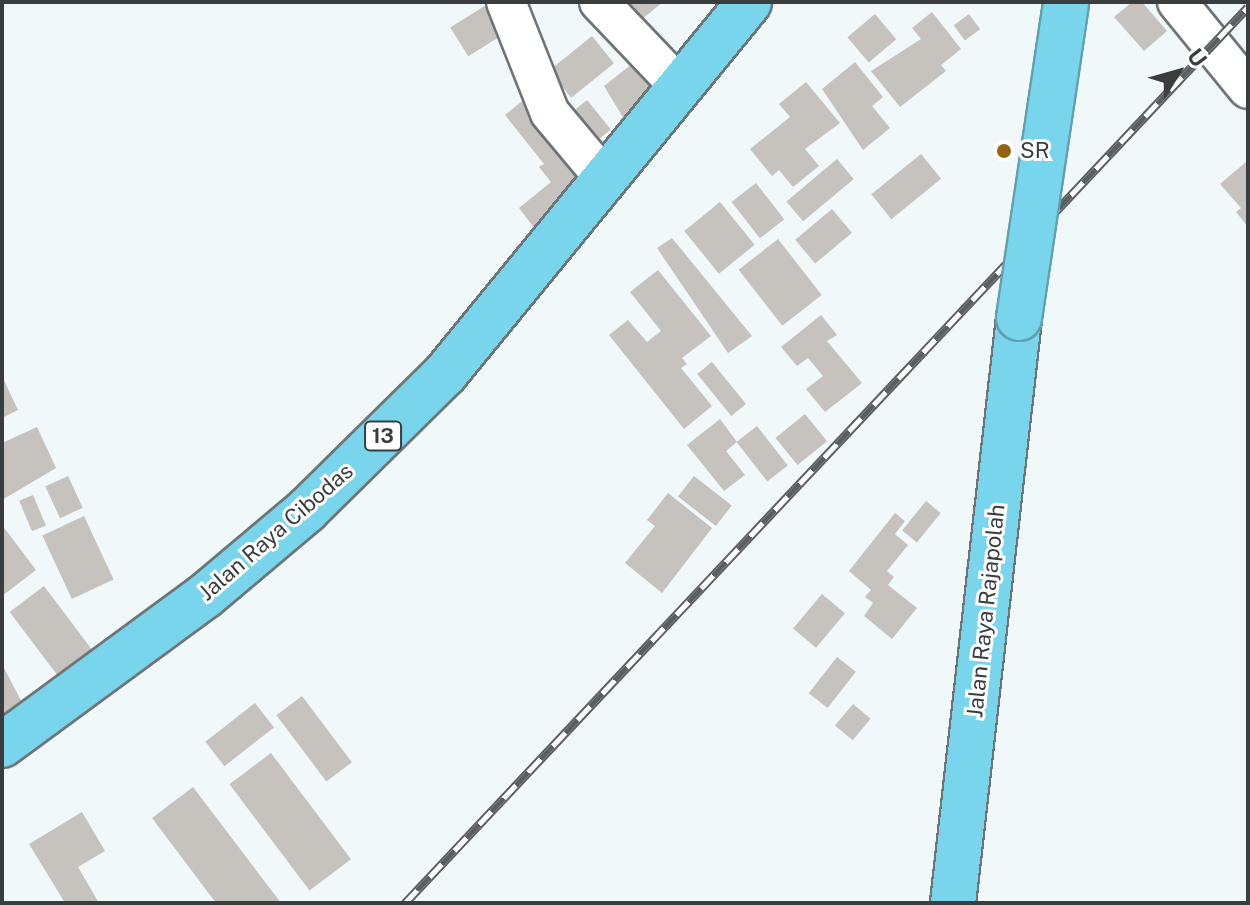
<!DOCTYPE html>
<html>
<head>
<meta charset="utf-8">
<style>
	body { margin:0 }
	#map { position:relative; width:1250px; height:905px; overflow:hidden; background:#f0f8fa; font-family:"Public Sans",sans-serif }
	div>[style] { position:absolute }
	[style*='--x'] { left:calc(var(--x)*1px); top:calc(var(--y)*1px); width:calc(var(--w)*1px); rotate:calc(var(--a)*1deg) }
	.building>* { inset:0; background:#c6c2bd; transform-origin:0 0 }
	.roads { filter:drop-shadow(2px 0 #6e7577) drop-shadow(-2px 0 #6e7577) drop-shadow(0 2px #6e7577) drop-shadow(0 -2px #6e7577) }
	.minor>* { height:38px; margin:-19px; padding:0 19px; transform-origin:19px; border-radius:19px; background:#fff }
	.highway>* { height:44px; margin:-22px; padding:0 22px; transform-origin:22px; border-radius:22px; background:#78d5ec }
	.rail>* { height:9px; margin-top:-4.5px; transform-origin:0; background:repeating-linear-gradient(90deg,#fff 0 18px,#5b5f61 0 36px); box-sizing:border-box; border-block:2px solid #5b5f61 }
	.bridges { filter:drop-shadow(2px 0 #62a0af) drop-shadow(-2px 0 #62a0af) drop-shadow(0 2px #62a0af) drop-shadow(0 -2px #62a0af) }
	.highway-bridge>* { height:44px; margin:-22px; padding:0 22px; transform-origin:22px; border-radius:22px; background:#78d5ec }
	.dots>* { width:22px; height:22px; translate:-50% -50%; box-sizing:border-box; border:4px solid #fff; border-radius:50% }
	span { translate:-50% -50%; white-space:nowrap; text-align:center; line-height:1.15; -webkit-text-stroke:6px #fff; paint-order:stroke }
	.shield-label span { padding:2px 6px; background:#fff; border:2px solid; border-radius:6px; -webkit-text-stroke-width:0 }
	.shield-label { font-size:20px; color:#3a3d3e; font-weight:700 }
	.poi-label { font-size:22px; color:#3a3d3e }
	.left { translate:0 -50%; text-align:left }
	.street-label { font-size:22px; color:#3a3d3e }
	.frame { position:absolute; inset:0; border:4px solid #3a3d3e; pointer-events:none }
	.north { position:absolute; left:1138px; top:32px; width:80px; height:80px; -webkit-text-stroke:6px #fff; paint-order:stroke; rotate:53deg; font-size:22px; font-weight:700; line-height:32px; text-align:center; color:#3a3d3e }
	.north::after { content:''; display:block; margin:auto; width:28px; height:36px; background:#3a3d3e; clip-path:polygon(50% 0,100% 100%,50% 72%,0 100%) }
</style>
</head>
<body>
<div id="map">
	<div class="building">
		<div style="left:491px;top:2px;width:34px;height:48px;rotate:58deg"></div>
		<div style="clip-path:polygon(627px 2px,663px 2px,641px 20px)"></div>
		<div style="clip-path:polygon(1132px 2px,1142px 2px,1167px 31px,1144px 51px,1114px 17px)"></div>
		<div style="clip-path:polygon(932px 12px,961px 49px,941px 65px,946px 71px,900px 107px,871px 71px,921px 39px,912px 28px)"></div>
		<div style="left:875px;top:14px;width:33px;height:36px;rotate:50deg"></div>
		<div style="left:969px;top:14px;width:19px;height:19px;rotate:54deg"></div>
		<div style="left:592px;top:36px;width:35px;height:55px;rotate:51deg"></div>
		<div style="clip-path:polygon(637px 60px,655px 83px,645px 92px,657px 108px,603px 161px,595px 150px,627px 124px,604px 86px)"></div>
		<div style="clip-path:polygon(855px 62px,883px 97px,872px 106px,890px 128px,863px 150px,822px 89px)"></div>
		<div style="clip-path:polygon(806px 82px,840px 123px,805px 149px,819px 166px,793px 187px,779px 170px,772px 176px,750px 149px,790px 117px,779px 104px)"></div>
		<div style="clip-path:polygon(526px 98px,591px 179px,538px 233px,519px 208px,551px 182px,539px 167px,544px 164px,505px 115px)"></div>
		<div style="left:587px;top:100px;width:38px;height:15px;rotate:51deg"></div>
		<div style="left:921px;top:154px;width:32px;height:64px;rotate:51deg"></div>
		<div style="left:837px;top:159px;width:26px;height:66px;rotate:50deg"></div>
		<div style="clip-path:polygon(1246px 162px,1248px 164px,1248px 227px,1236px 212px,1241px 208px,1220px 184px)"></div>
		<div style="left:756px;top:183px;width:46px;height:31px;rotate:52deg"></div>
		<div style="left:720px;top:202px;width:55px;height:46px;rotate:51deg"></div>
		<div style="left:832px;top:209px;width:31px;height:48px;rotate:50deg"></div>
		<div style="clip-path:polygon(672px 238px,752px 336px,728px 353px,657px 248px)"></div>
		<div style="left:778px;top:239px;width:71px;height:50px;rotate:52deg"></div>
		<div style="clip-path:polygon(658px 270px,711px 336px,682px 358px,687px 364px,681px 368px,712px 406px,684px 429px,609px 335px,628px 320px,647px 342px,661px 331px,630px 292px)"></div>
		<div style="clip-path:polygon(821px 315px,837px 335px,827px 341px,862px 383px,825px 412px,806px 389px,823px 376px,808px 358px,797px 366px,781px 347px)"></div>
		<div style="left:712px;top:362px;width:54px;height:19px;rotate:51deg"></div>
		<div style="clip-path:polygon(2px 376px,18px 410px,2px 418px)"></div>
		<div style="left:805px;top:414px;width:35px;height:38px;rotate:51deg"></div>
		<div style="clip-path:polygon(720px 419px,737px 442px,726px 451px,745px 475px,724px 491px,687px 445px)"></div>
		<div style="left:757px;top:426px;width:50px;height:26px;rotate:52deg"></div>
		<div style="clip-path:polygon(37px 427px,56px 468px,2px 500px,2px 443px)"></div>
		<div style="left:68px;top:476px;width:35px;height:25px;rotate:65deg"></div>
		<div style="left:694px;top:476px;width:48px;height:26px;rotate:38deg"></div>
		<div style="clip-path:polygon(668px 493px,712px 528px,662px 593px,625px 563px,655px 526px,647px 520px)"></div>
		<div style="left:33px;top:495px;width:33px;height:15px;rotate:67deg"></div>
		<div style="left:926px;top:501px;width:19px;height:38px;rotate:39deg"></div>
		<div style="clip-path:polygon(895px 513px,905px 521px,895px 534px,908px 545px,887px 571px,894px 577px,888px 585px,917px 608px,892px 639px,864px 616px,873px 603px,865px 597px,871px 590px,849px 571px)"></div>
		<div style="left:84px;top:516px;width:70px;height:46px;rotate:65deg"></div>
		<div style="clip-path:polygon(2px 525px,36px 570px,2px 596px)"></div>
		<div style="left:44px;top:586px;width:92px;height:43px;rotate:53deg"></div>
		<div style="left:822px;top:594px;width:30px;height:45px;rotate:40deg"></div>
		<div style="left:837px;top:657px;width:24px;height:46px;rotate:38deg"></div>
		<div style="clip-path:polygon(2px 664px,29px 716px,2px 730px)"></div>
		<div style="left:302px;top:696px;width:83px;height:32px;rotate:53deg"></div>
		<div style="left:255px;top:703px;width:31px;height:63px;rotate:52deg"></div>
		<div style="left:853px;top:704px;width:23px;height:28px;rotate:40deg"></div>
		<div style="left:271px;top:753px;width:133px;height:52px;rotate:53deg"></div>
		<div style="clip-path:polygon(193px 787px,281px 903px,216px 903px,152px 818px)"></div>
		<div style="clip-path:polygon(82px 812px,105px 851px,78px 867px,99px 903px,65px 903px,29px 844px)"></div>
	</div>
	<div class="roads">
		<div class="minor">
			<div style="--x:506;--y:2;--w:119;--a:68.4"></div>
			<div style="--x:550;--y:113;--w:87;--a:50.1"></div>
			<div style="--x:599;--y:2;--w:119;--a:46.4"></div>
			<div style="--x:1177;--y:2;--w:112;--a:50.8"></div>
		</div>
		<div class="highway">
			<div style="--x:2;--y:745;--w:252;--a:-36.3"></div>
			<div style="--x:205;--y:596;--w:133;--a:-40.1"></div>
			<div style="--x:307;--y:510;--w:194;--a:-44.6"></div>
			<div style="--x:445;--y:374;--w:480;--a:-50.7"></div>
			<div style="--x:953;--y:903;--w:589;--a:-83.56"></div>
		</div>
	</div>
	<div class="rail">
		<div style="--x:405;--y:903;--w:1230;--a:-46.75"></div>
	</div>
	<div class="bridges">
		<div class="highway-bridge">
			<div style="--x:1019;--y:318;--w:319;--a:-81.5"></div>
		</div>
	</div>
	<div class="dots">
		<div style="left:1004px;top:151px;background:#936512"></div>
	</div>
	<div class="shield-label">
		<span style="left:383px;top:436px">13</span>
	</div>
	<div class="poi-label">
		<span class="left" style="left:1020px;top:151px">SR</span>
	</div>
	<div class="street-label">
		<span style="left:276px;top:532px;rotate:-41deg">Jalan Raya Cibodas</span>
		<span style="left:986px;top:611px;rotate:-84deg">Jalan Raya Rajapolah</span>
	</div>
	<div class="frame"></div>
	<div class="north">U</div>
</div>
</body>
</html>
